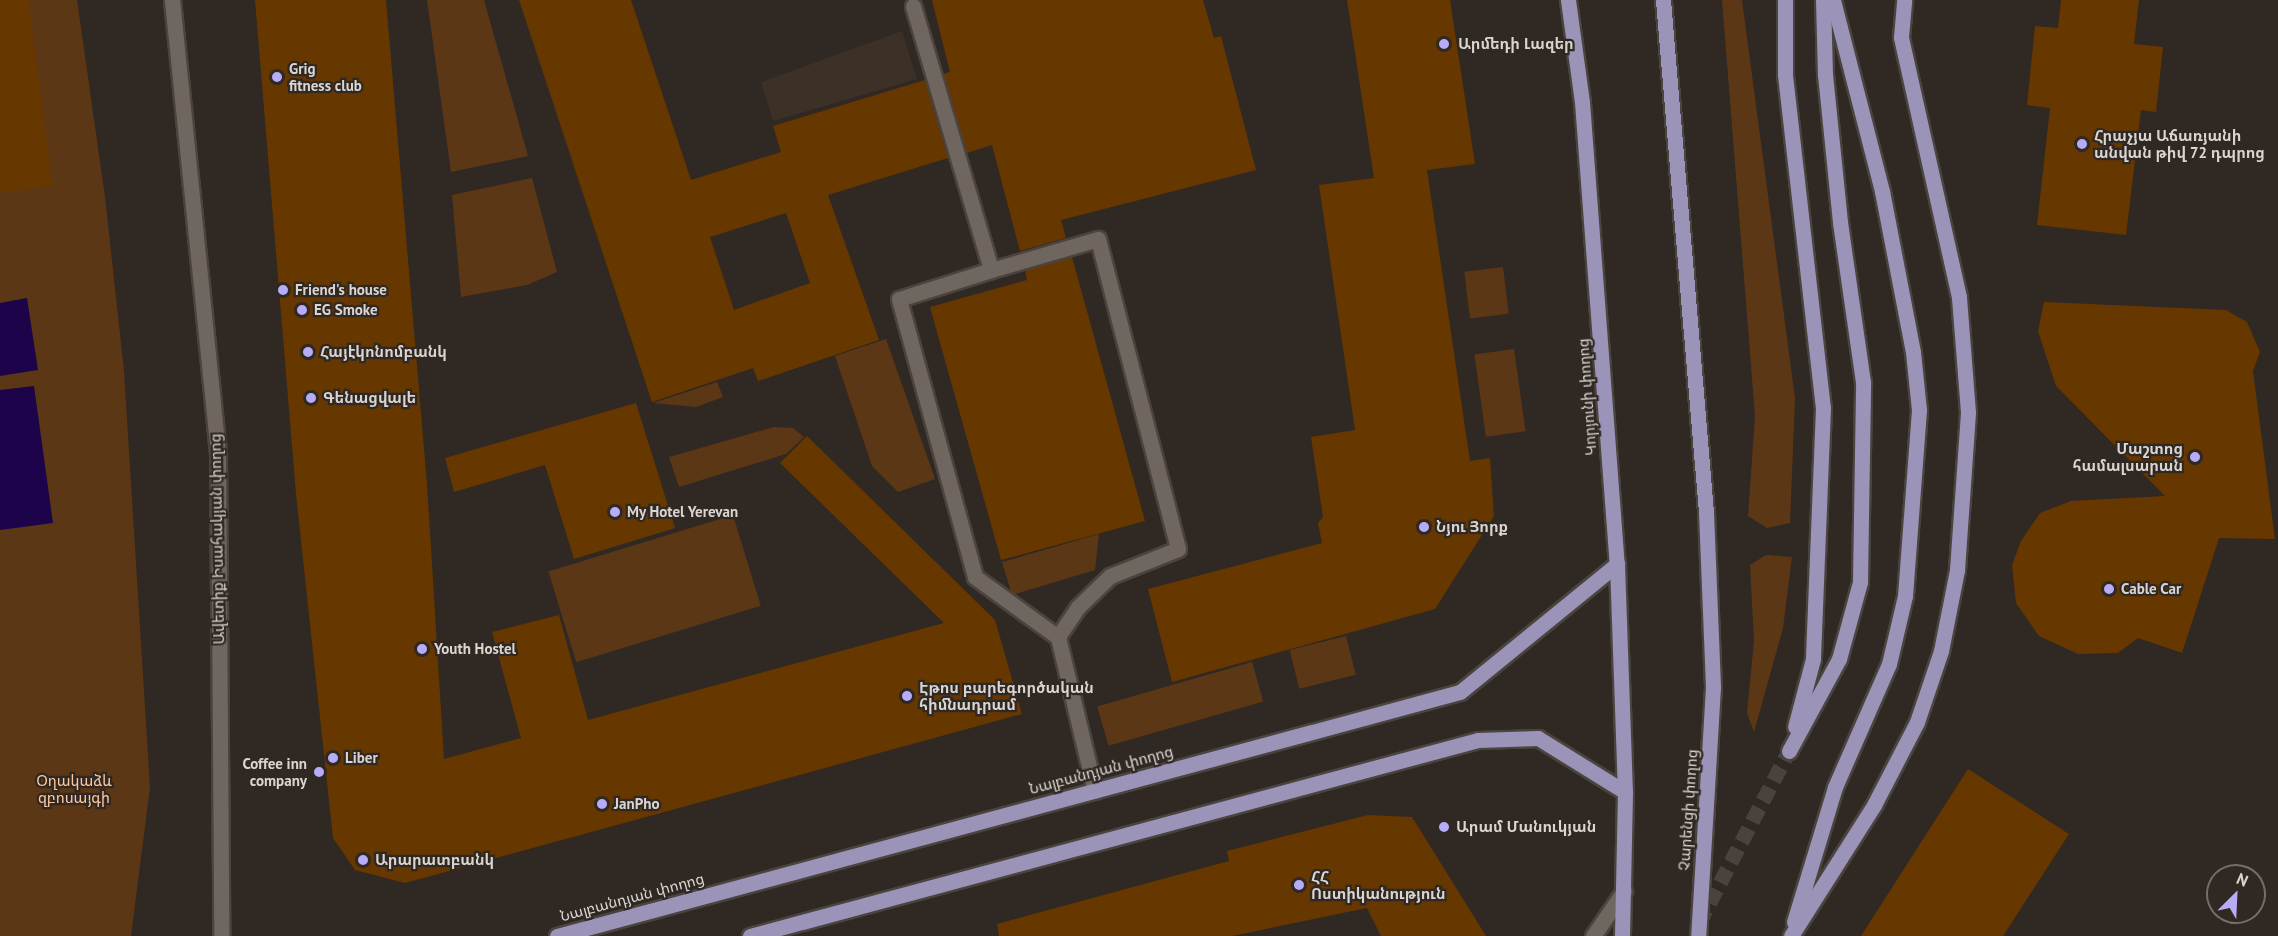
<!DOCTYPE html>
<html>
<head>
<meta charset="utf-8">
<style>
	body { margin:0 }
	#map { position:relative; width:2278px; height:936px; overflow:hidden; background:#302823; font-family:"PT Sans","Noto Sans Armenian",sans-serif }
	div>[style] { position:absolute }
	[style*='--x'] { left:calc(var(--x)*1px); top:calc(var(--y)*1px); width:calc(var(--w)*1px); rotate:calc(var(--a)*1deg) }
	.built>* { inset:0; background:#3d3127 }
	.green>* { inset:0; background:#5c3715; transform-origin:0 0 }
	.water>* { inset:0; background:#1d044a }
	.building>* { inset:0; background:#673700 }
	.major-tunnel>* { height:15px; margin-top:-7.5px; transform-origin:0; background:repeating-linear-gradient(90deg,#4a423d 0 15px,transparent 0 23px) }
	.roads { filter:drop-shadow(2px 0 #4a443f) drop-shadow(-2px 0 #4a443f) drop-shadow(0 2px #4a443f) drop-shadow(0 -2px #4a443f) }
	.minor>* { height:15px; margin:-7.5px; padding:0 7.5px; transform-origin:7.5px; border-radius:7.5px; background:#6f665f }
	.major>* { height:15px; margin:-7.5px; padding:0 7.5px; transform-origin:7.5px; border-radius:7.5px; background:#9c93b9 }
	.dots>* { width:16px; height:16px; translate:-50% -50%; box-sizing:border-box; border:3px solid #302823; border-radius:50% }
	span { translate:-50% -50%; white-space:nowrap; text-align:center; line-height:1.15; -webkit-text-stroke:4.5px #302823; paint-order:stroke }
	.poi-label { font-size:15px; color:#dad5d1; font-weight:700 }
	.left { translate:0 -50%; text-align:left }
	.right { translate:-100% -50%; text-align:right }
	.street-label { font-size:15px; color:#dad5d1 }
	.park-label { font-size:15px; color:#ffc79a }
	.north { position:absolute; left:2206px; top:864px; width:60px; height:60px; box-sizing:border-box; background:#302823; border:2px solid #746d69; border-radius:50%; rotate:24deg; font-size:16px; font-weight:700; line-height:24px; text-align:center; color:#dad5d1 }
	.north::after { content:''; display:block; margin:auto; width:21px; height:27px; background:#b6acf8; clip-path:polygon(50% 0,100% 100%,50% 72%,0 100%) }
</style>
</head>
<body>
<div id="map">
	<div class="built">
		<div style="clip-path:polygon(902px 31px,917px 79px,773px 121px,761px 82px)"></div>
	</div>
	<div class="green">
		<div style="clip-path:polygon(0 0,77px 0,105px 197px,124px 371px,150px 787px,131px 936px,0 936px)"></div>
		<div style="clip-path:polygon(427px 0,484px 0,528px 156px,451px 172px)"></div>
		<div style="clip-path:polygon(1722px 0,1742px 0,1795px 398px,1790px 523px,1767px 528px,1748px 516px,1755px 416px)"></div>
		<div style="clip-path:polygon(532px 178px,557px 272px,527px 285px,461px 297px,452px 195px)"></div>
		<div style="left:1503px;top:267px;width:47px;height:39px;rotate:83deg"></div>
		<div style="clip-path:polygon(886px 339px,935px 479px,898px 492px,872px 466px,835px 356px)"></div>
		<div style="left:1514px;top:349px;width:83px;height:40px;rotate:82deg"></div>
		<div style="clip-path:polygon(717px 382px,723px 397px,696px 407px,653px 403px)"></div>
		<div style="clip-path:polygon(774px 427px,793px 428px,804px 437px,786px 454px,679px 487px,669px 457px)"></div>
		<div style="left:733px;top:515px;width:95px;height:193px;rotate:73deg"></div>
		<div style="clip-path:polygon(1099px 534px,1095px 570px,1012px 595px,1002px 562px)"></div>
		<div style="clip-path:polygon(1766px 555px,1792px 557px,1783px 628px,1754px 732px,1747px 713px,1754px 641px,1750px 565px)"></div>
		<div style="left:1346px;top:636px;width:40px;height:58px;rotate:76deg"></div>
		<div style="left:1252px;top:662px;width:41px;height:161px;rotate:74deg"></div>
	</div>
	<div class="water">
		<div style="clip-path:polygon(27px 298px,38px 370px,0 376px,0 303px)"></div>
		<div style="clip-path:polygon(34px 386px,53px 523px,0 530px,0 390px)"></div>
	</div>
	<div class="building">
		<div style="clip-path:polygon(0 0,28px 0,53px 186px,0 193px)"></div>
		<div style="clip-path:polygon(255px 0,386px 0,427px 484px,444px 759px,521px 738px,492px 632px,559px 615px,588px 720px,944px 623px,780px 463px,807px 436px,995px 620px,1022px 714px,405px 883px,355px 870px,333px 838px,296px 494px)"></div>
		<div style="clip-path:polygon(evenodd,519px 0,631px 0,691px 180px,781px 152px,773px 126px,925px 80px,948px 158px,828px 195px,879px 340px,758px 381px,753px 368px,652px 402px,519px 0,786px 213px,810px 283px,734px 310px,710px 237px,786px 213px)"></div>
		<div style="clip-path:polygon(932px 0,1203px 0,1214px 38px,1221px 36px,1256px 170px,1061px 220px,1066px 238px,1020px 251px,992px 145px,967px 153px,943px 74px,950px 72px)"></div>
		<div style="clip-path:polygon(1347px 0,1450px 0,1475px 164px,1427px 170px,1470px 461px,1490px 458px,1494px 516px,1435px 609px,1172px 682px,1148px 589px,1322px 543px,1318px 523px,1323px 517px,1311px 437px,1355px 430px,1319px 185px,1374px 178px)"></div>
		<div style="clip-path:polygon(2061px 0,2139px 0,2134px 44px,2163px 47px,2156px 112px,2141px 110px,2126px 235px,2037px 225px,2050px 108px,2027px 105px,2035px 26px,2058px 28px)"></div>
		<div style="clip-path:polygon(1072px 257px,1145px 521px,1001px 560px,930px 307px,1027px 280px,1025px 270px)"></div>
		<div style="clip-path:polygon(2044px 302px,2226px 310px,2247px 322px,2260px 352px,2253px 371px,2275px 539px,2219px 538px,2182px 653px,2138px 638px,2118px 653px,2078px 654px,2039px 636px,2016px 603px,2012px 565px,2021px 541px,2040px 513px,2071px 501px,2165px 496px,2056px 386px,2038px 331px)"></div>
		<div style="clip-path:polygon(636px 403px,675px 528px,574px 559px,545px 465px,454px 492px,445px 458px)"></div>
		<div style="clip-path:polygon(1968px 769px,2069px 834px,2003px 936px,1861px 936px)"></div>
		<div style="clip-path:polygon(1368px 815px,1412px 817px,1486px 936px,1381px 936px,1367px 908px,1232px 936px,999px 936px,997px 924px,1229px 861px,1227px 851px)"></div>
	</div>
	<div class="major-tunnel">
		<div style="--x:1699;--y:923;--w:194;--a:-62.4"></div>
	</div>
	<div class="roads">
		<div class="minor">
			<div style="--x:172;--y:0;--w:456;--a:84.2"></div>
			<div style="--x:218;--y:454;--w:482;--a:89.6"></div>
			<div style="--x:913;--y:6;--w:275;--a:73.5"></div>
			<div style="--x:991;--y:270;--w:96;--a:162.5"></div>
			<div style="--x:899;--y:299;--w:288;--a:74.7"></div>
			<div style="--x:975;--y:577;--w:102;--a:35.9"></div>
			<div style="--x:991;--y:270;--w:111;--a:-16.2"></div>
			<div style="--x:1098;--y:239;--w:320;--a:75.5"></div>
			<div style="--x:1178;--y:549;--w:73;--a:158.3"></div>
			<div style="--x:1110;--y:576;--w:45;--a:135.9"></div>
			<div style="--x:1078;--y:607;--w:36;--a:124"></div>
			<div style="--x:1058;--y:637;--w:158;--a:76.5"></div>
			<div style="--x:1593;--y:936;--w:55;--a:-55.4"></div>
		</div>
		<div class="major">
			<div style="--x:1568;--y:0;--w:103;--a:82.2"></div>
			<div style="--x:1582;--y:102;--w:463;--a:85.7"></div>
			<div style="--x:1617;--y:564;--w:228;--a:88"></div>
			<div style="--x:1625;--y:792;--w:144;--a:91.2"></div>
			<div style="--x:1663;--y:0;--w:514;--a:85.2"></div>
			<div style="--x:1706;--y:512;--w:175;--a:87.7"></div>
			<div style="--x:1713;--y:687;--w:249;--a:93.4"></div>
			<div style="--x:1785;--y:0;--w:75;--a:90"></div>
			<div style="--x:1785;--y:75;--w:335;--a:83.5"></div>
			<div style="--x:1823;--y:408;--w:251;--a:92.3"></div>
			<div style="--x:1813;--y:659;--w:70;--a:104.8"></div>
			<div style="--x:1789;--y:751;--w:105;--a:-61.5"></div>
			<div style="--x:1839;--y:659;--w:80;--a:-74.7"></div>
			<div style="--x:1860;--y:582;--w:200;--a:-89.1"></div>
			<div style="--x:1863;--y:382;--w:162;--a:-98.2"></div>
			<div style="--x:1840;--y:222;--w:148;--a:-95.8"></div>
			<div style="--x:1825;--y:75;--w:75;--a:-91.5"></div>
			<div style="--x:1794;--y:922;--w:141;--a:-73.1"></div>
			<div style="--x:1835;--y:787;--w:134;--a:-66.3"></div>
			<div style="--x:1889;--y:664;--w:70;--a:-76.8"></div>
			<div style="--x:1905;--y:596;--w:187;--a:-85.7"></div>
			<div style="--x:1919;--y:410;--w:58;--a:-95.9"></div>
			<div style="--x:1913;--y:352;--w:164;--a:-100.9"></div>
			<div style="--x:1882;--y:191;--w:197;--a:-104.4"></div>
			<div style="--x:557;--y:936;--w:935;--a:-15.12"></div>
			<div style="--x:1460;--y:692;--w:203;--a:-39.2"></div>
			<div style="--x:750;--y:936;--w:754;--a:-15.07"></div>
			<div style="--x:1478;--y:740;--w:60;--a:-1.9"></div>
			<div style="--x:1538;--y:738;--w:102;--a:31.8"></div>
			<div style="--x:1791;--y:936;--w:155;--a:-57.6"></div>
			<div style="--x:1874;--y:805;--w:93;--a:-62.6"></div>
			<div style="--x:1917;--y:722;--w:75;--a:-71.3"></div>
			<div style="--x:1941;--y:651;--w:83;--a:-78.8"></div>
			<div style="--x:1957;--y:570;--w:158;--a:-86"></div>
			<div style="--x:1968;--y:412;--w:115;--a:-94.5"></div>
			<div style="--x:1959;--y:297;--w:266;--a:-102.6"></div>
			<div style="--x:1901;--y:37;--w:37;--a:-85"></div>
		</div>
	</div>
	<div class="dots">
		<div style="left:1444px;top:44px;background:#b6acf8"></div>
		<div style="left:277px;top:77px;background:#b6acf8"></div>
		<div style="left:2082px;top:144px;background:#b6acf8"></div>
		<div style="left:283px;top:290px;background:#b6acf8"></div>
		<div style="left:302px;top:310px;background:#b6acf8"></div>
		<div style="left:308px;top:352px;background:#b6acf8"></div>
		<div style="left:311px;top:398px;background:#b6acf8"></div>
		<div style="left:2195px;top:457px;background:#b6acf8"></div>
		<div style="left:615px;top:512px;background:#b6acf8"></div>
		<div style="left:1424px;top:527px;background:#b6acf8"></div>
		<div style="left:2109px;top:589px;background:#b6acf8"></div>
		<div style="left:422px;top:649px;background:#b6acf8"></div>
		<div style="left:907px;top:696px;background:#b6acf8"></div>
		<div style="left:333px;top:758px;background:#b6acf8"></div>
		<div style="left:319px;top:772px;background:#b6acf8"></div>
		<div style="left:602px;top:804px;background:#b6acf8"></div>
		<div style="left:1444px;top:827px;background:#b6acf8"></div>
		<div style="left:363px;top:860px;background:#b6acf8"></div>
		<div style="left:1299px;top:885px;background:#b6acf8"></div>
	</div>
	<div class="poi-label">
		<span class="left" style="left:1458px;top:44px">Արմեդի Լազեր</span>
		<span class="left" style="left:289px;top:77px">Grig<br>fitness club</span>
		<span class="left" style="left:2094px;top:144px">Հրաչյա Աճառյանի<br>անվան թիվ 72 դպրոց</span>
		<span class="left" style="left:295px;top:290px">Friend's house</span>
		<span class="left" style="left:314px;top:310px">EG Smoke</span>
		<span class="left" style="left:320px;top:352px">Հայէկոնոմբանկ</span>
		<span class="left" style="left:323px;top:398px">Գենացվալե</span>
		<span class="right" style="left:2183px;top:457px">Մաշտոց<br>համալսարան</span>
		<span class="left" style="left:627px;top:512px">My Hotel Yerevan</span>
		<span class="left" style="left:1436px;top:527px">Նյու Յորք</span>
		<span class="left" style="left:2121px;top:589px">Cable Car</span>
		<span class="left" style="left:434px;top:649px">Youth Hostel</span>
		<span class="left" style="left:919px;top:696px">Էթոս բարեգործական<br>հիմնադրամ</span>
		<span class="left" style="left:345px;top:758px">Liber</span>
		<span class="right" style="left:307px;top:772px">Coffee inn<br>company</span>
		<span class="left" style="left:614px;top:804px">JanPho</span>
		<span class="left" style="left:1456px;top:827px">Արամ Մանուկյան</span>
		<span class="left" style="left:375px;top:860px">Արարատբանկ</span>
		<span class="left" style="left:1311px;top:885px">ՀՀ<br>Ոստիկանություն</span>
	</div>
	<div class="street-label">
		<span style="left:1587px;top:397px;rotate:-94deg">Կորյունի փողոց</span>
		<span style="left:217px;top:539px;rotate:-91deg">Ավետիք Իսահակյան փողոց</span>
		<span style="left:1101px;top:770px;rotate:-15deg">Նալբանդյան փողոց</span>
		<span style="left:1688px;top:810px;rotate:-86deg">Չարենցի փողոց</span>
		<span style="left:632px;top:897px;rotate:-15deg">Նալբանդյան փողոց</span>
	</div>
	<div class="park-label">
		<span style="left:74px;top:789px">Օղակաձև<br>զբոսայգի</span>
	</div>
	<div class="north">N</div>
</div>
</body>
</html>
